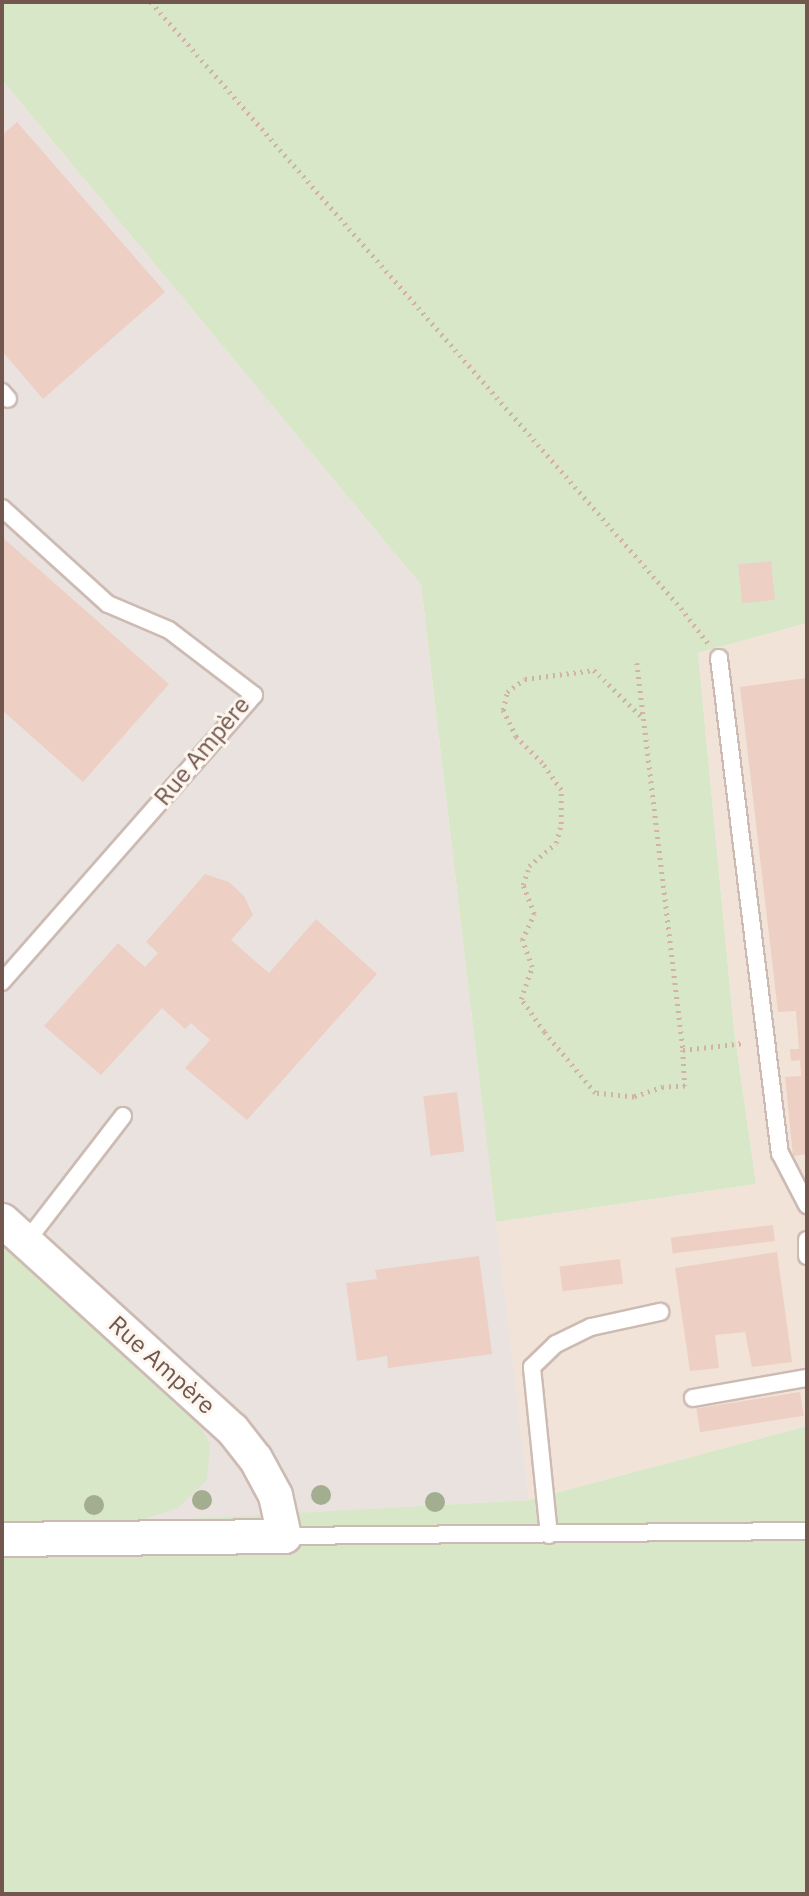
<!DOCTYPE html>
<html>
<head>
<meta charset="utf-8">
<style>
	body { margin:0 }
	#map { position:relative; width:809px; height:1896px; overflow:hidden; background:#faf1e9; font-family:"IBM Plex Sans",sans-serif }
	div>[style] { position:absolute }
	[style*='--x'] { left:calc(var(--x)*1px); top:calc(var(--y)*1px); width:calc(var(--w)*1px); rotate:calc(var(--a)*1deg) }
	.residential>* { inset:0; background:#f1e3d8 }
	.industrial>* { inset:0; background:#eae2df }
	.green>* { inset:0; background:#d9e7c9 }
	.building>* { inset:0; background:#edcfc4; transform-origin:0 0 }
	.path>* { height:4.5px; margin-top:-2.25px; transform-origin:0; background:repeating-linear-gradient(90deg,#d2b2a7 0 2px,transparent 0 7px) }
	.roads { filter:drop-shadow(2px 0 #cdbbb3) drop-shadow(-2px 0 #cdbbb3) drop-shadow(0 2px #cdbbb3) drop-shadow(0 -2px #cdbbb3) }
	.lane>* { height:16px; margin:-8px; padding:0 8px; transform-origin:8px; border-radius:8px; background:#fff }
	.street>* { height:33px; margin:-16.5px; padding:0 16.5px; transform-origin:16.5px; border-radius:16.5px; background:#fff }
	.trees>* { width:20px; height:20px; margin:-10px; border-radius:50%; background:#a3ae90 }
	span { translate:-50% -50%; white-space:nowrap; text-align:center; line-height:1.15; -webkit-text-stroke:6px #fdf6ef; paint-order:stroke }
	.street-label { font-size:24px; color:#72574f }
	.frame { position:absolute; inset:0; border:4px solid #72574f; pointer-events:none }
</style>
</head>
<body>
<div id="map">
	<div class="residential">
		<div style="clip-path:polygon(807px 623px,807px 1426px,529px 1500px,496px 1222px,756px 1184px,734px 1029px,698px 653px)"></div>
	</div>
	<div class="industrial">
		<div style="clip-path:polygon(2px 80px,421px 585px,529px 1500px,2px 1530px)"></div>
	</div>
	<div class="green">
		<div style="clip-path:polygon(2px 2px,807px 2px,807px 623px,698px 653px,734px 1029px,756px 1184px,496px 1222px,421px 585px,2px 80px)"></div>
		<div style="clip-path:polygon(2px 1244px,196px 1417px,210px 1444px,207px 1480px,178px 1508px,135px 1522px,529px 1500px,807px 1426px,807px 1894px,2px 1894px)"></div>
	</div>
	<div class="building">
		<div style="clip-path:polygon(17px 122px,165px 292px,43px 399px,2px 351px,2px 135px)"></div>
		<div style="clip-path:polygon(2px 537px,169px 684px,83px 782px,2px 710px)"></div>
		<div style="left:771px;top:561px;width:39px;height:33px;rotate:84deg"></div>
		<div style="clip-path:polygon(807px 678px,807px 1154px,793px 1156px,785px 1077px,801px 1076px,800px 1060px,791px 1061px,790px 1049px,799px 1049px,796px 1011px,778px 1012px,740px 687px)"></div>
		<div style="clip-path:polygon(205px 874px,229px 882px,244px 896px,253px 915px,231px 940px,269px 973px,316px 919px,377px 974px,247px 1120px,185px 1068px,210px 1040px,191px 1023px,185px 1029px,162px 1008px,101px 1075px,44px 1026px,118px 943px,145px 967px,158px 953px,146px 942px)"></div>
		<div style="left:457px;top:1092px;width:60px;height:34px;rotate:83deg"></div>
		<div style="left:773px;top:1225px;width:16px;height:103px;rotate:83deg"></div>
		<div style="clip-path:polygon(777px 1252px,792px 1362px,752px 1367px,745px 1332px,715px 1335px,719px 1368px,690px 1371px,675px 1268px)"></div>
		<div style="clip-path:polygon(479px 1256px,492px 1354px,388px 1368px,387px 1356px,357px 1361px,346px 1283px,377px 1279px,375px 1270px)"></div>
		<div style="left:620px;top:1259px;width:25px;height:61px;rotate:83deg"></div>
		<div style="left:800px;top:1392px;width:24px;height:105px;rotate:81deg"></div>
	</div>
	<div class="path">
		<div style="--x:151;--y:2;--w:805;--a:48.83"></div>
		<div style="--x:681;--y:608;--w:44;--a:52.4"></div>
		<div style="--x:637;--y:663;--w:390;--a:83.2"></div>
		<div style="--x:683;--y:1050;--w:36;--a:87"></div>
		<div style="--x:685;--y:1086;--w:22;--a:177"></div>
		<div style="--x:663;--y:1087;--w:31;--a:161"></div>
		<div style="--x:634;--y:1097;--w:39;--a:-174"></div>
		<div style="--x:595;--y:1093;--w:80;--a:-129.9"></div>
		<div style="--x:544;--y:1032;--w:40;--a:-124.9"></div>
		<div style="--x:521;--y:999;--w:34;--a:-71"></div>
		<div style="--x:532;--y:967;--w:29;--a:-110"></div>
		<div style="--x:522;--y:940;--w:29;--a:-65"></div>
		<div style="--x:534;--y:914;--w:31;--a:-111"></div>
		<div style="--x:523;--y:885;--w:20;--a:-72"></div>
		<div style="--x:529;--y:866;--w:35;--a:-40"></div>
		<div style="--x:556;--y:843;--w:20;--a:-75"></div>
		<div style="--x:561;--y:824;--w:34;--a:-90"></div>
		<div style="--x:561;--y:790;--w:33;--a:-125"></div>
		<div style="--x:542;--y:763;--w:37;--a:-135"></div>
		<div style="--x:516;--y:737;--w:30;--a:-116"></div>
		<div style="--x:503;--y:710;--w:18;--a:-77"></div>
		<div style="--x:507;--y:692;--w:22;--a:-36"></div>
		<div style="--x:525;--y:679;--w:70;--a:-7.4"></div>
		<div style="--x:594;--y:670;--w:69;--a:44.4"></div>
		<div style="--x:683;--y:1050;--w:61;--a:-6.5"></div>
	</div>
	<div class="roads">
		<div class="lane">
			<div style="--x:2;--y:392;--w:9;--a:49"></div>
			<div style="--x:2;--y:508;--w:143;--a:42.2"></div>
			<div style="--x:108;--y:604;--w:66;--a:23.1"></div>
			<div style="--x:169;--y:630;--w:107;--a:37.4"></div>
			<div style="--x:254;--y:695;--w:382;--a:131.3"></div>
			<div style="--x:719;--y:658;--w:499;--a:83"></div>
			<div style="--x:780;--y:1153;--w:59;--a:62.6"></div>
			<div style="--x:807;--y:1240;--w:16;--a:90"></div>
			<div style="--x:26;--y:1242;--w:159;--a:-52.4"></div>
			<div style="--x:693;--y:1398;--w:116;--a:-10"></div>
			<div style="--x:549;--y:1535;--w:169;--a:-95.8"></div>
			<div style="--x:532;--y:1367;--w:33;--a:-44"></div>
			<div style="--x:556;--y:1344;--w:39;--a:-26"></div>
			<div style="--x:591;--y:1327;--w:71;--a:-12.3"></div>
			<div style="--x:284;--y:1536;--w:523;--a:-0.55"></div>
		</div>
		<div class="street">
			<div style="--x:2;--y:1220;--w:311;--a:42.3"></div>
			<div style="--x:232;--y:1429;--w:37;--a:52"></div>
			<div style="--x:255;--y:1458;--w:42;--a:61.6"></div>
			<div style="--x:275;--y:1495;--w:42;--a:77.6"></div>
			<div style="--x:284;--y:1536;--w:282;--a:179.4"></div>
		</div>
	</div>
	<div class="trees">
		<div style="left:321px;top:1495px"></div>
		<div style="left:202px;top:1500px"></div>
		<div style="left:435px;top:1502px"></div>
		<div style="left:94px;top:1505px"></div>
	</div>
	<div class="street-label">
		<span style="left:202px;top:751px;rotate:-50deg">Rue Ampère</span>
		<span style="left:162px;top:1365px;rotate:42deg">Rue Ampère</span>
	</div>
	<div class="frame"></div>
</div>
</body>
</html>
